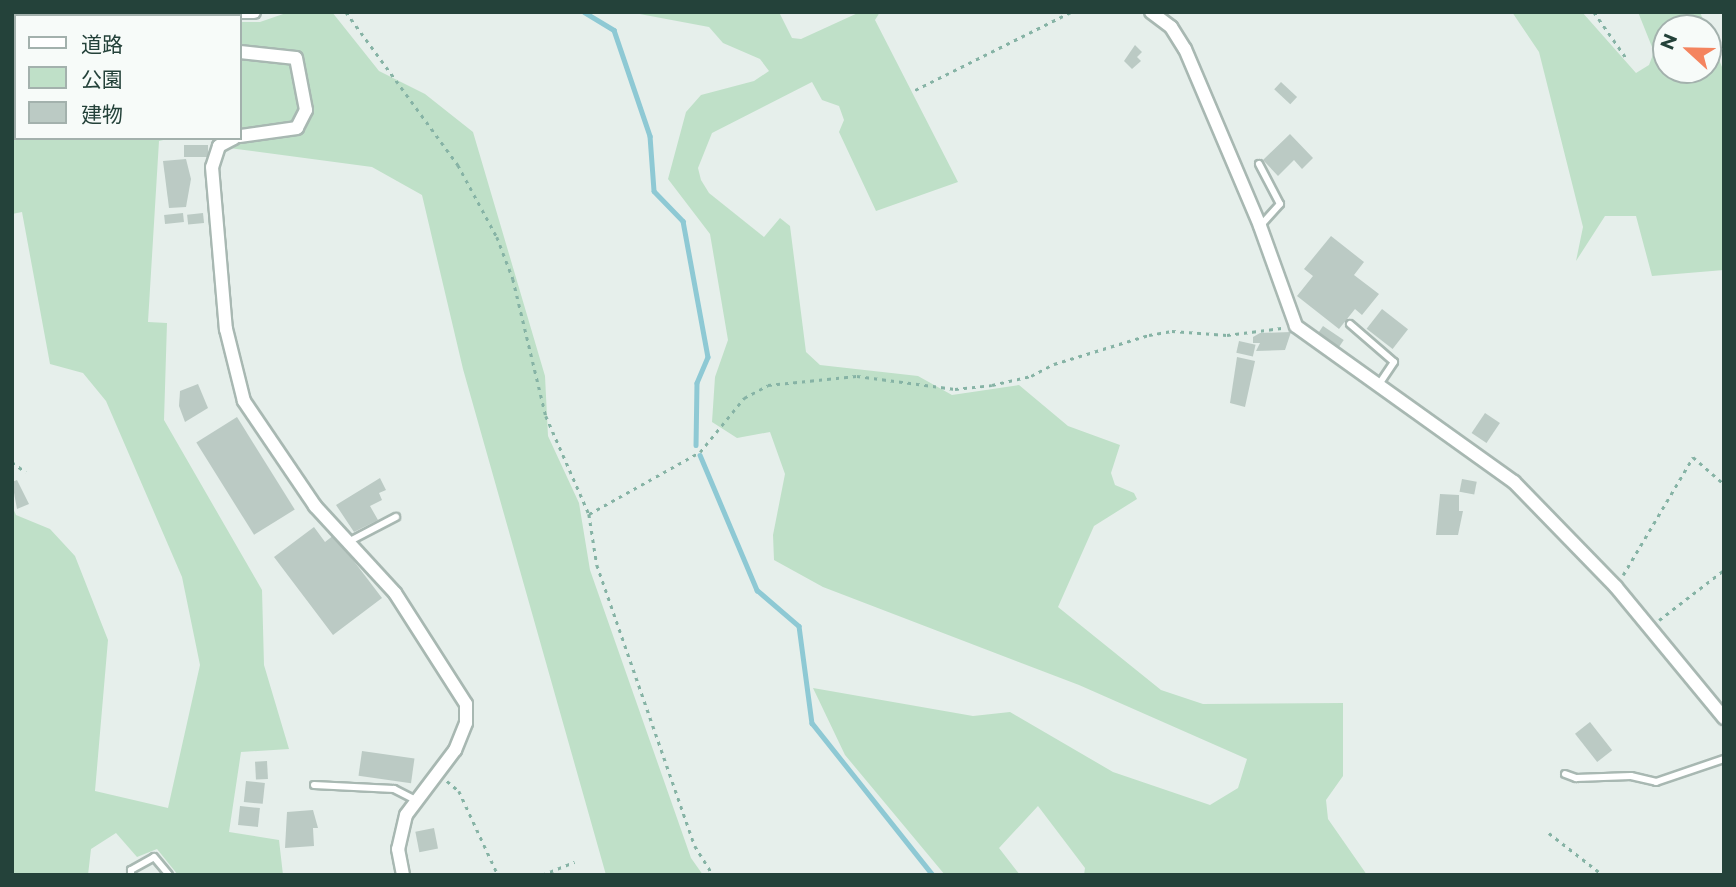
<!DOCTYPE html>
<html>
<head>
<meta charset="utf-8">
<style>
	body { margin:0 }
	#map { position:relative; width:1736px; height:887px; overflow:hidden; background:#e6efeb; font-family:Montserrat,"Noto Sans JP",sans-serif }
	div>[style] { position:absolute }
	[style*='--x'] { left:calc(var(--x)*1px); top:calc(var(--y)*1px); width:calc(var(--w)*1px); rotate:calc(var(--a)*1deg) }
	.green>* { inset:0; background:#bfe0c8 }
	.stream>* { height:4.5px; margin:-2.25px; padding:0 2.25px; transform-origin:2.25px; border-radius:2.25px; background:#8ec9d4 }
	.building>* { inset:0; background:#bbcac4; transform-origin:0 0 }
	.path>* { height:2.5px; margin-top:-1.25px; transform-origin:0; background:repeating-linear-gradient(90deg,#86b3a5 0 3.5px,transparent 0 8.5px) }
	.roads { filter:drop-shadow(2px 0 #a8b8b2) drop-shadow(-2px 0 #a8b8b2) drop-shadow(0 2px #a8b8b2) drop-shadow(0 -2px #a8b8b2) }
	.lane>* { height:6px; margin:-3px; padding:0 3px; transform-origin:3px; border-radius:3px; background:#fff }
	.street>* { height:12px; margin:-6px; padding:0 6px; transform-origin:6px; border-radius:6px; background:#fff }
	span { translate:-50% -50%; white-space:nowrap; text-align:center; line-height:1.15; -webkit-text-stroke:5px #f7fbf9; paint-order:stroke }
	.frame { position:absolute; inset:0; border:14px solid #24423a; pointer-events:none }
	.legend { position:absolute; left:14px; top:14px; width:228px; height:126px; box-sizing:border-box; background:#f7fbf9; border:2px solid #a3b1ad; margin:0; padding:9px 12px; list-style:none; font-size:21px; color:#24423a }
	.legend li { display:flex; align-items:center; gap:14px; height:35px }
	.legend b { width:35px; border:2px solid #a3b1ad }
	.north { position:absolute; left:1652px; top:14px; width:70px; height:70px; box-sizing:border-box; background:#f7fbf9; border:2px solid #a3b1ad; border-radius:50%; rotate:292deg; font-size:19px; font-weight:700; line-height:28px; text-align:center; color:#24423a }
	.north::after { content:''; display:block; margin:auto; width:24px; height:32px; background:#f4845f; clip-path:polygon(50% 0,100% 100%,50% 72%,0 100%) }
</style>
</head>
<body>
<div id="map">
	<div class="green">
		<div style="clip-path:polygon(289px 12px,332px 12px,379px 71px,425px 94px,473px 132px,545px 376px,548px 436px,579px 503px,590px 570px,691px 858px,703px 875px,606px 875px,463px 369px,422px 195px,372px 167px,229px 148px,229px 138px,240px 138px,240px 22px,260px 22px)"></div>
		<div style="clip-path:polygon(629px 12px,779px 12px,792px 38px,801px 39px,860px 12px,880px 12px,875px 20px,958px 182px,876px 211px,839px 132px,844px 120px,839px 106px,822px 100px,812px 82px,712px 133px,698px 168px,701px 180px,709px 193px,764px 237px,780px 218px,790px 226px,806px 352px,820px 365px,918px 376px,952px 395px,1019px 385px,1068px 426px,1120px 445px,1111px 473px,1115px 485px,1134px 493px,1137px 499px,1094px 526px,1058px 607px,1161px 690px,1203px 704px,1343px 703px,1343px 776px,1326px 800px,1328px 819px,1367px 875px,1084px 875px,1085px 868px,1038px 806px,999px 848px,1020px 875px,945px 875px,845px 755px,813px 688px,973px 716px,1010px 712px,1113px 772px,1210px 805px,1238px 788px,1247px 759px,1079px 685px,823px 587px,774px 560px,773px 535px,785px 474px,770px 432px,737px 438px,712px 422px,715px 377px,728px 340px,710px 234px,668px 179px,686px 112px,701px 95px,754px 81px,769px 71px,760px 59px,723px 43px,709px 27px)"></div>
		<div style="clip-path:polygon(evenodd,1512px 12px,1582px 12px,1636px 73px,1649px 65px,1654px 52px,1638px 12px,1700px 12px,1724px 72px,1724px 270px,1652px 276px,1636px 216px,1605px 216px,1576px 261px,1583px 227px,1539px 52px,1512px 12px,1708px 28px,1708px 70px,1666px 70px,1666px 28px,1708px 28px)"></div>
		<div style="clip-path:polygon(16px 65px,16px 138px,172px 138px,159px 141px,148px 322px,167px 323px,164px 420px,262px 590px,264px 665px,289px 749px,241px 752px,229px 832px,279px 840px,283px 875px,178px 875px,157px 849px,137px 857px,116px 833px,91px 849px,88px 875px,12px 875px,12px 506px,16px 515px,50px 529px,75px 556px,108px 640px,95px 791px,168px 808px,200px 665px,182px 577px,106px 401px,83px 373px,50px 364px,22px 212px,12px 214px)"></div>
	</div>
	<div class="stream">
		<div style="--x:584;--y:12;--w:35;--a:31"></div>
		<div style="--x:614;--y:30;--w:112;--a:71.2"></div>
		<div style="--x:650;--y:136;--w:55;--a:85.8"></div>
		<div style="--x:654;--y:191;--w:42;--a:46"></div>
		<div style="--x:683;--y:221;--w:138;--a:79.6"></div>
		<div style="--x:708;--y:357;--w:28;--a:113"></div>
		<div style="--x:697;--y:383;--w:62;--a:90.9"></div>
		<div style="--x:700;--y:455;--w:147;--a:67.1"></div>
		<div style="--x:757;--y:590;--w:55;--a:40.6"></div>
		<div style="--x:799;--y:626;--w:98;--a:82.4"></div>
		<div style="--x:812;--y:723;--w:194;--a:51.5"></div>
	</div>
	<div class="building">
		<div style="clip-path:polygon(1135px 45px,1142px 52px,1137px 57px,1141px 61px,1132px 69px,1124px 61px)"></div>
		<div style="left:1281px;top:82px;width:22px;height:10px;rotate:43deg"></div>
		<div style="clip-path:polygon(1290px 134px,1313px 158px,1302px 169px,1294px 160px,1278px 176px,1263px 160px)"></div>
		<div style="left:208px;top:145px;width:12px;height:24px;rotate:90deg"></div>
		<div style="clip-path:polygon(186px 159px,191px 179px,186px 207px,169px 208px,163px 161px)"></div>
		<div style="left:183px;top:213px;width:9px;height:19px;rotate:84deg"></div>
		<div style="left:203px;top:213px;width:10px;height:16px;rotate:84deg"></div>
		<div style="clip-path:polygon(1331px 236px,1364px 262px,1354px 275px,1379px 294px,1362px 315px,1355px 309px,1339px 329px,1297px 296px,1313px 276px,1304px 269px)"></div>
		<div style="left:1382px;top:309px;width:33px;height:25px;rotate:38deg"></div>
		<div style="left:1323px;top:326px;width:25px;height:9px;rotate:34deg"></div>
		<div style="clip-path:polygon(1291px 332px,1285px 350px,1256px 351px,1260px 343px,1253px 343px,1253px 337px,1260px 333px)"></div>
		<div style="left:1239px;top:341px;width:17px;height:12px;rotate:13deg"></div>
		<div style="clip-path:polygon(1237px 357px,1255px 361px,1245px 407px,1230px 403px)"></div>
		<div style="clip-path:polygon(198px 384px,208px 408px,185px 422px,179px 406px,180px 391px)"></div>
		<div style="left:1485px;top:413px;width:18px;height:24px;rotate:34deg"></div>
		<div style="left:237px;top:417px;width:109px;height:48px;rotate:58deg"></div>
		<div style="clip-path:polygon(380px 478px,386px 490px,379px 493px,382px 500px,370px 506px,378px 520px,354px 532px,336px 505px)"></div>
		<div style="left:1462px;top:479px;width:15px;height:13px;rotate:11deg"></div>
		<div style="clip-path:polygon(17px 480px,29px 504px,17px 509px,12px 482px)"></div>
		<div style="clip-path:polygon(1440px 494px,1459px 495px,1459px 511px,1463px 511px,1458px 535px,1436px 535px)"></div>
		<div style="clip-path:polygon(314px 527px,325px 542px,334px 535px,382px 598px,333px 635px,274px 557px)"></div>
		<div style="left:1590px;top:722px;width:36px;height:19px;rotate:52deg"></div>
		<div style="left:362px;top:751px;width:53px;height:25px;rotate:8deg"></div>
		<div style="left:267px;top:761px;width:18px;height:12px;rotate:87deg"></div>
		<div style="left:246px;top:781px;width:19px;height:21px;rotate:6deg"></div>
		<div style="left:240px;top:806px;width:20px;height:19px;rotate:6deg"></div>
		<div style="clip-path:polygon(313px 810px,318px 828px,313px 828px,314px 846px,285px 848px,287px 812px)"></div>
		<div style="left:434px;top:828px;width:21px;height:19px;rotate:79deg"></div>
	</div>
	<div class="path">
		<div style="--x:346;--y:12;--w:190;--a:53.8"></div>
		<div style="--x:458;--y:165;--w:82;--a:61.6"></div>
		<div style="--x:497;--y:237;--w:45;--a:69.1"></div>
		<div style="--x:513;--y:279;--w:141;--a:76.5"></div>
		<div style="--x:546;--y:416;--w:107;--a:66.3"></div>
		<div style="--x:589;--y:514;--w:52;--a:81.1"></div>
		<div style="--x:597;--y:565;--w:298;--a:70.8"></div>
		<div style="--x:695;--y:846;--w:34;--a:58"></div>
		<div style="--x:1594;--y:12;--w:57;--a:54.9"></div>
		<div style="--x:915;--y:90;--w:174;--a:-26.6"></div>
		<div style="--x:12;--y:462;--w:17;--a:36"></div>
		<div style="--x:589;--y:514;--w:127;--a:-29.2"></div>
		<div style="--x:700;--y:452;--w:70;--a:-50.8"></div>
		<div style="--x:744;--y:398;--w:27;--a:-28"></div>
		<div style="--x:768;--y:385;--w:89;--a:-5.8"></div>
		<div style="--x:857;--y:376;--w:99;--a:7.6"></div>
		<div style="--x:955;--y:389;--w:37;--a:-6"></div>
		<div style="--x:992;--y:385;--w:40;--a:-13"></div>
		<div style="--x:1031;--y:376;--w:26;--a:-28"></div>
		<div style="--x:1054;--y:364;--w:99;--a:-17"></div>
		<div style="--x:1149;--y:335;--w:23;--a:-10"></div>
		<div style="--x:1172;--y:331;--w:55;--a:4.2"></div>
		<div style="--x:1227;--y:335;--w:55;--a:-7.3"></div>
		<div style="--x:1623;--y:575;--w:137;--a:-59.3"></div>
		<div style="--x:1693;--y:457;--w:41;--a:41.1"></div>
		<div style="--x:1659;--y:620;--w:82;--a:-37.6"></div>
		<div style="--x:447;--y:781;--w:16;--a:40"></div>
		<div style="--x:459;--y:791;--w:93;--a:65.1"></div>
		<div style="--x:1549;--y:833;--w:68;--a:37.9"></div>
		<div style="--x:542;--y:875;--w:35;--a:-22"></div>
	</div>
	<div class="roads">
		<div class="lane">
			<div style="--x:1259;--y:164;--w:45;--a:62.3"></div>
			<div style="--x:1280;--y:204;--w:30;--a:132"></div>
			<div style="--x:1350;--y:324;--w:58;--a:40.8"></div>
			<div style="--x:1394;--y:362;--w:25;--a:124"></div>
			<div style="--x:350;--y:541;--w:52;--a:-27.6"></div>
			<div style="--x:1565;--y:774;--w:12;--a:20"></div>
			<div style="--x:1576;--y:778;--w:55;--a:-2.1"></div>
			<div style="--x:1631;--y:776;--w:26;--a:13"></div>
			<div style="--x:1656;--y:782;--w:72;--a:-18.7"></div>
			<div style="--x:314;--y:785;--w:80;--a:2.9"></div>
			<div style="--x:394;--y:789;--w:22;--a:27"></div>
			<div style="--x:131;--y:875;--w:5;--a:-90"></div>
			<div style="--x:131;--y:870;--w:26;--a:-29"></div>
			<div style="--x:154;--y:857;--w:23;--a:50"></div>
		</div>
		<div class="street">
			<div style="--x:218;--y:12;--w:36;--a:0"></div>
			<div style="--x:1151;--y:12;--w:25;--a:37"></div>
			<div style="--x:1171;--y:27;--w:26;--a:58"></div>
			<div style="--x:1185;--y:49;--w:192;--a:67"></div>
			<div style="--x:1260;--y:226;--w:106;--a:70.2"></div>
			<div style="--x:1296;--y:326;--w:268;--a:35.6"></div>
			<div style="--x:1514;--y:482;--w:146;--a:45.8"></div>
			<div style="--x:1616;--y:587;--w:170;--a:50.5"></div>
			<div style="--x:191;--y:16;--w:24;--a:-9"></div>
			<div style="--x:240;--y:52;--w:56;--a:6.1"></div>
			<div style="--x:296;--y:58;--w:53;--a:79.1"></div>
			<div style="--x:306;--y:110;--w:20;--a:117"></div>
			<div style="--x:297;--y:128;--w:58;--a:172"></div>
			<div style="--x:12;--y:56;--w:4;--a:0"></div>
			<div style="--x:234;--y:138;--w:17;--a:152"></div>
			<div style="--x:219;--y:146;--w:22;--a:108"></div>
			<div style="--x:212;--y:167;--w:163;--a:85.1"></div>
			<div style="--x:226;--y:329;--w:74;--a:76"></div>
			<div style="--x:244;--y:401;--w:127;--a:55.9"></div>
			<div style="--x:315;--y:506;--w:118;--a:47.4"></div>
			<div style="--x:395;--y:593;--w:132;--a:57.4"></div>
			<div style="--x:466;--y:704;--w:19;--a:90"></div>
			<div style="--x:466;--y:723;--w:29;--a:112"></div>
			<div style="--x:455;--y:750;--w:81;--a:127"></div>
			<div style="--x:406;--y:815;--w:35;--a:103"></div>
			<div style="--x:398;--y:849;--w:26;--a:79"></div>
		</div>
	</div>
	<div class="frame"></div>
	<ul class="legend">
	<li><b style="height:9px;background:#fff"></b>道路</li>
	<li><b style="height:19px;background:#bfe0c8"></b>公園</li>
	<li><b style="height:19px;background:#bbcac4"></b>建物</li>
	</ul>
	<div class="north">N</div>
</div>
</body>
</html>
